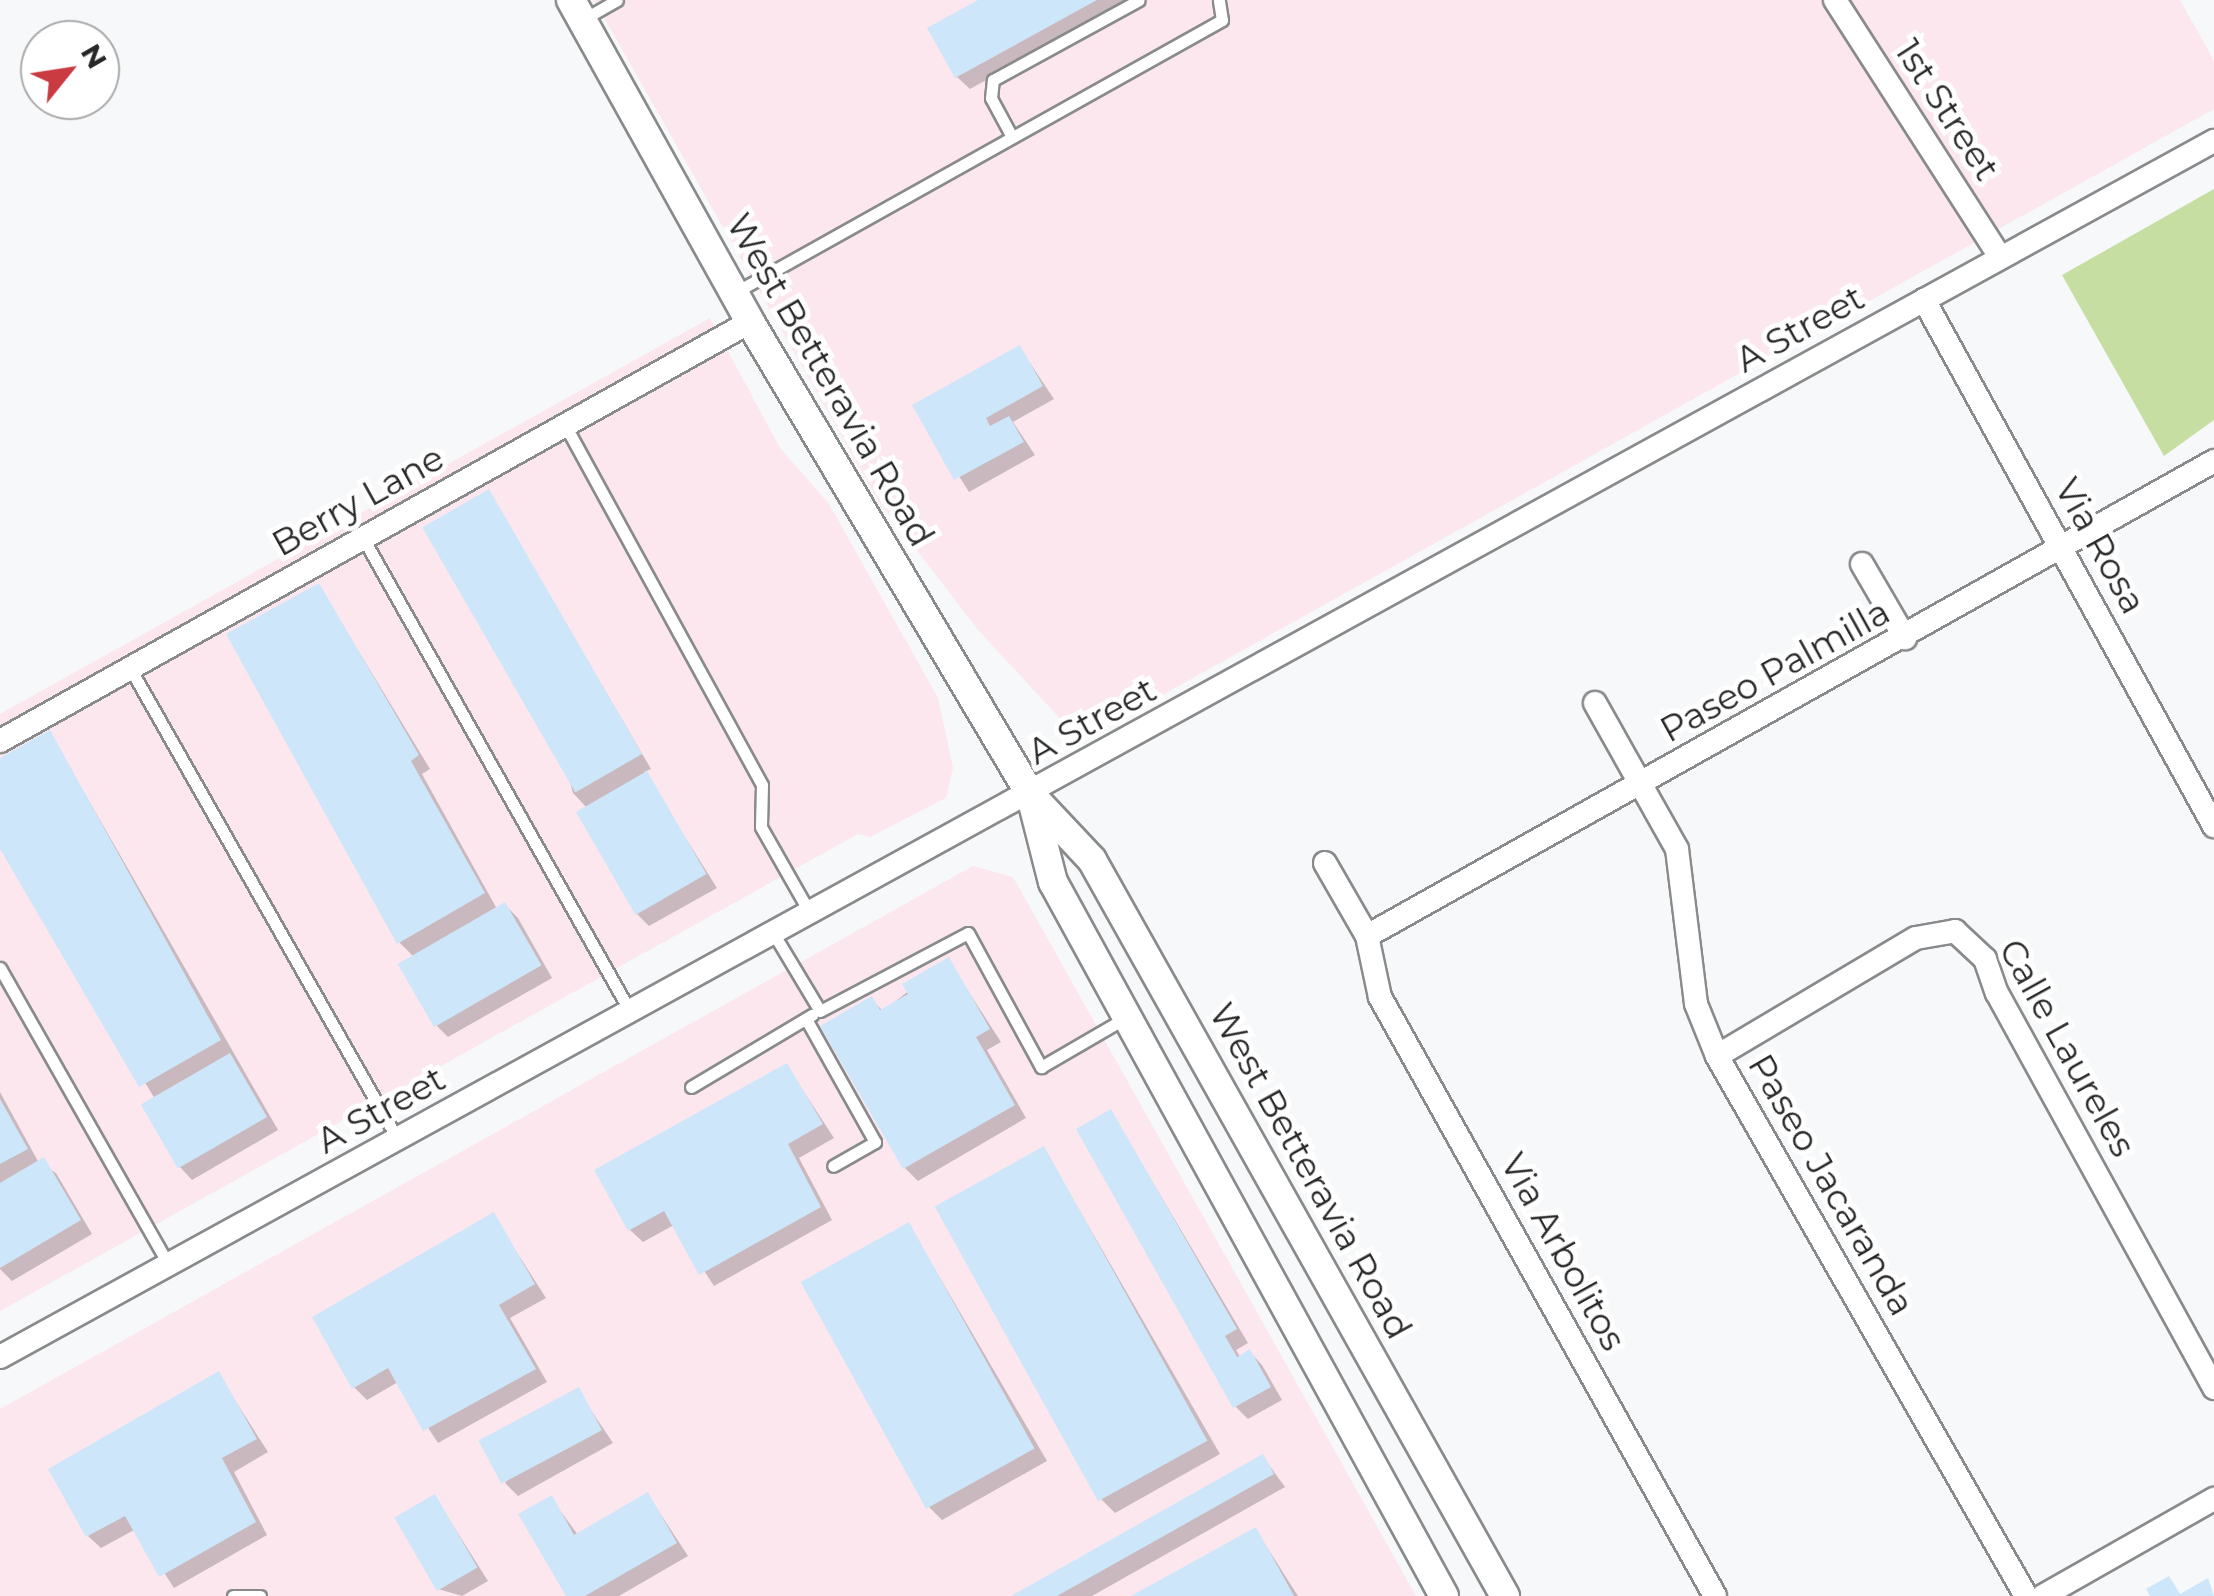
<!DOCTYPE html>
<html>
<head>
<meta charset="utf-8">
<style>
	body { margin:0 }
	#map { position:relative; width:2214px; height:1596px; overflow:hidden; background:#f6f8f9; font-family:Montserrat,sans-serif }
	div>[style] { position:absolute }
	[style*='--x'] { left:calc(var(--x)*1px); top:calc(var(--y)*1px); width:calc(var(--w)*1px); rotate:calc(var(--a)*1deg) }
	.industrial>* { inset:0; background:#fce7ee }
	.green>* { inset:0; background:#c7dea3 }
	.shadow>* { inset:0; background:#0003 }
	.building>* { inset:0; background:#cee6f9; transform-origin:0 0 }
	.roads { filter:drop-shadow(2px 0 #898a8b) drop-shadow(-2px 0 #898a8b) drop-shadow(0 2px #898a8b) drop-shadow(0 -2px #898a8b) }
	.service>* { height:11px; margin:-5.5px; padding:0 5.5px; transform-origin:5.5px; border-radius:5.5px; background:#fff }
	.minor>* { height:22px; margin:-11px; padding:0 11px; transform-origin:11px; border-radius:11px; background:#fff }
	.tertiary>* { height:28px; margin:-14px; padding:0 14px; transform-origin:14px; border-radius:14px; background:#fff }
	span { translate:-50% -50%; white-space:nowrap; text-align:center; line-height:1.15; -webkit-text-stroke:10px #fff; paint-order:stroke }
	.street-label { font-size:35px; color:#282829 }
	.north { position:absolute; left:20px; top:20px; width:100px; height:100px; box-sizing:border-box; background:#fff; border:2px solid #a9a9a9; border-radius:50%; rotate:60deg; font-size:28px; font-weight:700; line-height:40px; text-align:center; color:#282829 }
	.north::after { content:''; display:block; margin:auto; width:35px; height:45px; background:#ca3a41; clip-path:polygon(50% 0,100% 100%,50% 72%,0 100%) }
</style>
</head>
<body>
<div id="map">
	<div class="industrial">
		<div style="clip-path:polygon(594px 0,2180px 0,2214px 61px,2214px 109px,1123px 717px,1068px 727px,979px 631px,878px 500px)"></div>
		<div style="clip-path:polygon(710px 318px,780px 448px,829px 504px,938px 698px,953px 768px,946px 798px,870px 837px,858px 834px,0 1311px,0 714px)"></div>
		<div style="clip-path:polygon(973px 866px,1013px 877px,1416px 1596px,0 1596px,0 1409px)"></div>
	</div>
	<div class="green">
		<div style="clip-path:polygon(2214px 189px,2214px 420px,2164px 456px,2062px 275px)"></div>
	</div>
	<div class="shadow">
		<div style="clip-path:polygon(983px 0,1132px 0,970px 89px,957px 77px)"></div>
		<div style="clip-path:polygon(1020px 348px,1054px 399px,1013px 422px,1035px 455px,969px 492px,915px 406px)"></div>
		<div style="clip-path:polygon(489px 492px,651px 769px,644px 772px,717px 888px,649px 926px,636px 913px,587px 808px,573px 793px)"></div>
		<div style="clip-path:polygon(319px 586px,430px 769px,422px 774px,497px 909px,505px 905px,518px 918px,552px 978px,448px 1037px,435px 1024px,413px 956px,399px 942px)"></div>
		<div style="clip-path:polygon(50px 733px,278px 1130px,192px 1180px,180px 1167px,155px 1099px,0 844px,0 761px)"></div>
		<div style="clip-path:polygon(948px 960px,1001px 1042px,987px 1050px,1026px 1118px,918px 1181px,905px 1168px,871px 999px,883px 1011px)"></div>
		<div style="clip-path:polygon(787px 1066px,834px 1138px,799px 1158px,832px 1220px,714px 1286px,674px 1225px,643px 1242px,630px 1230px)"></div>
		<div style="clip-path:polygon(0 1092px,39px 1163px,56px 1173px,92px 1234px,12px 1281px,0 1269px)"></div>
		<div style="clip-path:polygon(1111px 1112px,1248px 1343px,1236px 1350px,1241px 1358px,1250px 1352px,1262px 1365px,1282px 1400px,1248px 1419px,1235px 1406px)"></div>
		<div style="clip-path:polygon(1044px 1149px,1220px 1454px,1115px 1513px,1102px 1500px)"></div>
		<div style="clip-path:polygon(493px 1215px,546px 1298px,510px 1318px,547px 1382px,438px 1443px,398px 1382px,367px 1400px,354px 1387px)"></div>
		<div style="clip-path:polygon(909px 1225px,1047px 1461px,942px 1520px,929px 1507px)"></div>
		<div style="clip-path:polygon(218px 1374px,268px 1452px,234px 1472px,267px 1535px,174px 1588px,136px 1529px,101px 1548px,88px 1536px)"></div>
		<div style="clip-path:polygon(578px 1391px,613px 1443px,518px 1496px,505px 1483px)"></div>
		<div style="clip-path:polygon(1263px 1457px,1285px 1487px,1092px 1596px,1016px 1596px)"></div>
		<div style="clip-path:polygon(648px 1495px,688px 1556px,619px 1596px,568px 1596px,551px 1498px,578px 1535px)"></div>
		<div style="clip-path:polygon(435px 1497px,488px 1581px,462px 1596px,438px 1589px)"></div>
		<div style="clip-path:polygon(1256px 1530px,1298px 1596px,1136px 1596px)"></div>
	</div>
	<div class="building">
		<div style="clip-path:polygon(978px 0,1097px 0,955px 78px,927px 28px)"></div>
		<div style="clip-path:polygon(1020px 345px,1043px 386px,986px 418px,990px 426px,1009px 416px,1024px 442px,954px 480px,912px 405px)"></div>
		<div style="left:489px;top:489px;width:306px;height:77px;rotate:60deg"></div>
		<div style="clip-path:polygon(319px 583px,419px 755px,411px 761px,485px 893px,397px 944px,226px 634px)"></div>
		<div style="clip-path:polygon(50px 730px,221px 1040px,139px 1087px,0 849px,0 758px)"></div>
		<div style="left:647px;top:771px;width:119px;height:82px;rotate:60deg"></div>
		<div style="left:505px;top:902px;width:73px;height:124px;rotate:60deg"></div>
		<div style="clip-path:polygon(949px 957px,990px 1029px,976px 1037px,1015px 1105px,903px 1169px,820px 1026px,872px 996px,880px 1010px,908px 994px,902px 984px)"></div>
		<div style="left:230px;top:1053px;width:74px;height:103px;rotate:60deg"></div>
		<div style="clip-path:polygon(787px 1063px,823px 1124px,788px 1144px,821px 1207px,699px 1275px,664px 1211px,628px 1231px,594px 1170px)"></div>
		<div style="clip-path:polygon(0 1099px,28px 1149px,0 1164px)"></div>
		<div style="clip-path:polygon(1111px 1109px,1237px 1329px,1225px 1336px,1237px 1357px,1250px 1349px,1271px 1387px,1233px 1408px,1076px 1129px)"></div>
		<div style="left:1044px;top:1146px;width:337px;height:125px;rotate:61deg"></div>
		<div style="clip-path:polygon(44px 1157px,81px 1220px,0 1268px,0 1183px)"></div>
		<div style="clip-path:polygon(494px 1212px,535px 1284px,499px 1305px,536px 1369px,423px 1431px,388px 1368px,352px 1389px,312px 1317px)"></div>
		<div style="left:909px;top:1222px;width:259px;height:124px;rotate:61deg"></div>
		<div style="clip-path:polygon(219px 1371px,257px 1439px,222px 1458px,256px 1522px,159px 1577px,125px 1516px,86px 1537px,48px 1469px)"></div>
		<div style="left:579px;top:1387px;width:49px;height:114px;rotate:62deg"></div>
		<div style="clip-path:polygon(1263px 1454px,1274px 1474px,1057px 1596px,1011px 1596px)"></div>
		<div style="clip-path:polygon(648px 1492px,677px 1543px,585px 1596px,566px 1596px,518px 1514px,552px 1495px,574px 1535px)"></div>
		<div style="left:435px;top:1494px;width:85px;height:47px;rotate:60deg"></div>
		<div style="clip-path:polygon(1256px 1527px,1294px 1596px,1131px 1596px)"></div>
		<div style="clip-path:polygon(2169px 1576px,2180px 1594px,2208px 1578px,2214px 1596px,2150px 1596px,2146px 1589px)"></div>
	</div>
	<div class="roads">
		<div class="service">
			<div style="--x:582;--y:20;--w:40;--a:-29.7"></div>
			<div style="--x:1012;--y:137;--w:44;--a:-118.3"></div>
			<div style="--x:991;--y:98;--w:18;--a:-84"></div>
			<div style="--x:993;--y:80;--w:166;--a:-28.7"></div>
			<div style="--x:734;--y:293;--w:559;--a:-29.22"></div>
			<div style="--x:1222;--y:20;--w:20;--a:-99"></div>
			<div style="--x:565;--y:425;--w:410;--a:61.3"></div>
			<div style="--x:762;--y:785;--w:42;--a:91.4"></div>
			<div style="--x:761;--y:827;--w:101;--a:60.4"></div>
			<div style="--x:363;--y:538;--w:545;--a:60.57"></div>
			<div style="--x:130;--y:668;--w:543;--a:60.41"></div>
			<div style="--x:775;--y:936;--w:87;--a:59"></div>
			<div style="--x:820;--y:1011;--w:167;--a:-27.8"></div>
			<div style="--x:968;--y:933;--w:153;--a:61.4"></div>
			<div style="--x:1041;--y:1067;--w:99;--a:-30.2"></div>
			<div style="--x:0;--y:968;--w:342;--a:60.4"></div>
			<div style="--x:806;--y:1019;--w:141;--a:60.7"></div>
			<div style="--x:875;--y:1142;--w:48;--a:150.3"></div>
			<div style="--x:691;--y:1087;--w:141;--a:-30.8"></div>
			<div style="--x:233;--y:1596;--w:27;--a:0"></div>
		</div>
		<div class="minor">
			<div style="--x:1835;--y:0;--w:305;--a:57.3"></div>
			<div style="--x:1924;--y:300;--w:601;--a:61.13"></div>
			<div style="--x:1862;--y:564;--w:86;--a:59.8"></div>
			<div style="--x:1595;--y:703;--w:167;--a:60.7"></div>
			<div style="--x:1677;--y:849;--w:156;--a:83"></div>
			<div style="--x:1696;--y:1004;--w:56;--a:68"></div>
			<div style="--x:1717;--y:1056;--w:622;--a:60.22"></div>
			<div style="--x:0;--y:741;--w:859;--a:-29.19"></div>
			<div style="--x:1325;--y:863;--w:84;--a:60.1"></div>
			<div style="--x:1367;--y:936;--w:62;--a:78"></div>
			<div style="--x:1380;--y:997;--w:686;--a:60.78"></div>
			<div style="--x:1367;--y:936;--w:971;--a:-29.28"></div>
			<div style="--x:1717;--y:1056;--w:231;--a:-30.7"></div>
			<div style="--x:1916;--y:938;--w:40;--a:-10"></div>
			<div style="--x:1955;--y:931;--w:41;--a:43"></div>
			<div style="--x:1985;--y:959;--w:36;--a:71"></div>
			<div style="--x:1997;--y:993;--w:451;--a:61.2"></div>
			<div style="--x:0;--y:1357;--w:2526;--a:-28.78"></div>
			<div style="--x:2043;--y:1596;--w:197;--a:-29.6"></div>
		</div>
		<div class="tertiary">
			<div style="--x:571;--y:0;--w:368;--a:60.9"></div>
			<div style="--x:750;--y:322;--w:550;--a:59.29"></div>
			<div style="--x:1031;--y:795;--w:89;--a:46.8"></div>
			<div style="--x:1092;--y:860;--w:844;--a:60.7"></div>
			<div style="--x:1031;--y:796;--w:89;--a:75.7"></div>
			<div style="--x:1053;--y:882;--w:814;--a:61.29"></div>
		</div>
	</div>
	<div class="street-label">
		<span style="left:1947px;top:110px;rotate:57deg">1st Street</span>
		<span style="left:1800px;top:329px;rotate:-29deg">A Street</span>
		<span style="left:830px;top:380px;rotate:60deg">West Betteravia Road</span>
		<span style="left:358px;top:501px;rotate:-29deg">Berry Lane</span>
		<span style="left:2100px;top:546px;rotate:61deg">Via Rosa</span>
		<span style="left:1775px;top:671px;rotate:-29deg">Paseo Palmilla</span>
		<span style="left:1092px;top:721px;rotate:-29deg">A Street</span>
		<span style="left:2067px;top:1048px;rotate:61deg">Calle Laureles</span>
		<span style="left:381px;top:1110px;rotate:-29deg">A Street</span>
		<span style="left:1310px;top:1171px;rotate:61deg">West Betteravia Road</span>
		<span style="left:1831px;top:1185px;rotate:60deg">Paseo Jacaranda</span>
		<span style="left:1563px;top:1252px;rotate:61deg">Via Arbolitos</span>
	</div>
	<div class="north">N</div>
</div>
</body>
</html>
